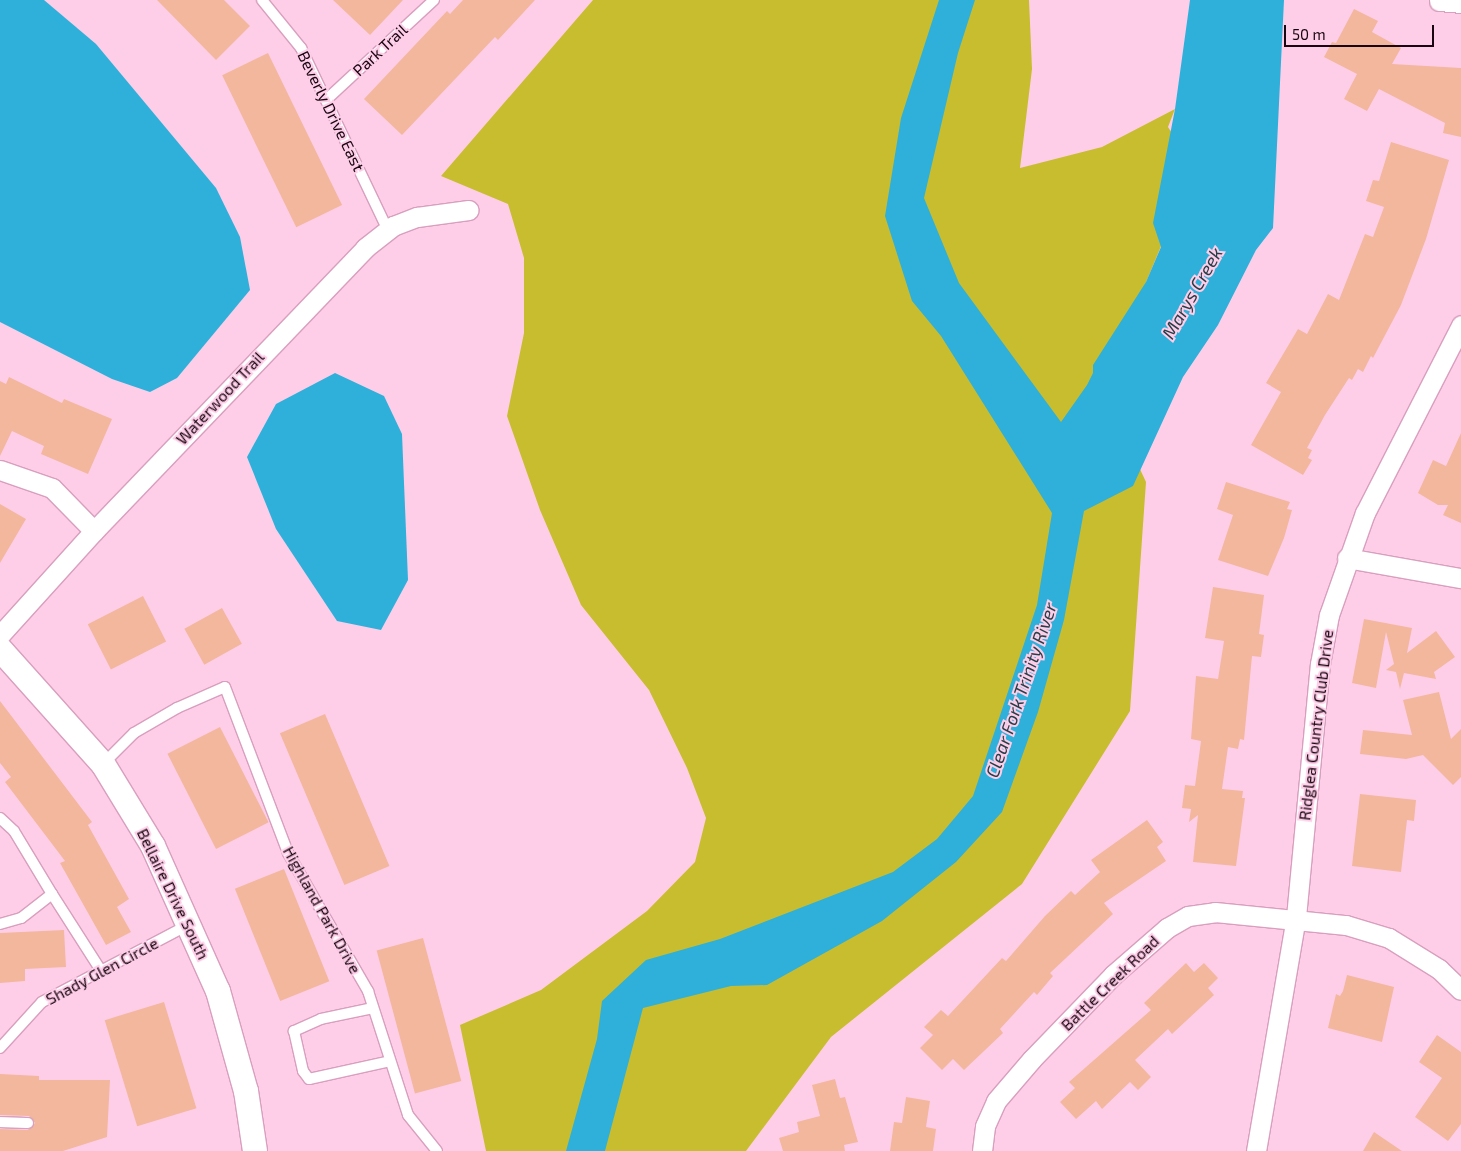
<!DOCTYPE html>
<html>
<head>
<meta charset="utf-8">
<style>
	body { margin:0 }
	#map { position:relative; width:1461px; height:1151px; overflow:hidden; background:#fecee8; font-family:"Exo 2",sans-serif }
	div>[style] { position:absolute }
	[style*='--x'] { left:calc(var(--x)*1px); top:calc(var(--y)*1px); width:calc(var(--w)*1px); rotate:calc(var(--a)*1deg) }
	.green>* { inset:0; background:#c8bd2f }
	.water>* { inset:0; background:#2eb0da }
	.building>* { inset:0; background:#f3b79d; transform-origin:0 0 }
	.roads { filter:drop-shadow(1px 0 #d89fbe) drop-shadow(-1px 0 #d89fbe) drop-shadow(0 1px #d89fbe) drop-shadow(0 -1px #d89fbe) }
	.service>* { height:10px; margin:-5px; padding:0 5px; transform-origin:5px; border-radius:5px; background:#fff }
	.minor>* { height:19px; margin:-9.5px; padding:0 9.5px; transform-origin:9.5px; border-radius:9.5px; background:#fff }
	.tertiary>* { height:24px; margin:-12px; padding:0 12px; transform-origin:12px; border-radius:12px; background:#fff }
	span { translate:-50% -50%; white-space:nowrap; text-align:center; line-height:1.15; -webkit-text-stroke:4px #fecee8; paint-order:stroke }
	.street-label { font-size:16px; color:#180610 }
	.water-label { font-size:18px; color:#243f49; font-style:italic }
	.scale { position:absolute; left:1284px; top:25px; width:150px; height:22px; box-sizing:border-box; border:2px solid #180610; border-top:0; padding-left:6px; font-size:15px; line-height:18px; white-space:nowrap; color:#180610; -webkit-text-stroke:4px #fecee8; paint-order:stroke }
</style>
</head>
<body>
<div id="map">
	<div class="green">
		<div style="clip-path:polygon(593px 0,1029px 0,1032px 69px,1020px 168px,1102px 147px,1175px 109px,1168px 127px,1194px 167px,1102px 388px,1146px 482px,1130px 711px,1022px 884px,831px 1037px,746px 1151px,486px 1151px,460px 1025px,541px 990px,647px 911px,695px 862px,706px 818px,687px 768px,649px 690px,581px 605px,540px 510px,507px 416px,524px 333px,524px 258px,508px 204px,441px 176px)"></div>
	</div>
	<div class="water">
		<div style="clip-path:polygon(0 0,44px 0,96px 44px,216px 188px,240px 237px,250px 290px,177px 378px,150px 392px,112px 379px,0 322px)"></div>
		<div style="clip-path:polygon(939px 0,975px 0,958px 53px,924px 198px,959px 283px,1061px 422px,1087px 385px,1093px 373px,1093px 365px,1146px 282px,1161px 247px,1153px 223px,1175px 109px,1190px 0,1284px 0,1273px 228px,1256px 250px,1218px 325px,1183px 377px,1133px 486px,1084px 511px,1064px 620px,1038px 712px,1002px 812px,956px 862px,882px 921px,767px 985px,731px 986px,643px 1008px,605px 1151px,566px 1151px,597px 1039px,602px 1001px,646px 960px,720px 939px,893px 872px,937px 839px,973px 796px,1037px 605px,1052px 513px,941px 336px,912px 301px,885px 216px,901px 118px)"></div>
		<div style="clip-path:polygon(335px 373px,384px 396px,402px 434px,408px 580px,381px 630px,337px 621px,276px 529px,247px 457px,276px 404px)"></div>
	</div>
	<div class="building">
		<div style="clip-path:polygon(157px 0,224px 0,250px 26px,216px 60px)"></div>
		<div style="clip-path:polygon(333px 0,403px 0,370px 35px)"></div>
		<div style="clip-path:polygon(463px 0,535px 0,498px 40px,495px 37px,402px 135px,364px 99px,447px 11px,450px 14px)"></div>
		<div style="clip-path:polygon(1354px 9px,1378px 21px,1372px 32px,1401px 48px,1392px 64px,1461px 68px,1461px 137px,1443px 133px,1445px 123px,1379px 89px,1367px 111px,1344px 99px,1357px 74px,1324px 57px,1332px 42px,1336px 43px)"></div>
		<div style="left:268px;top:53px;width:169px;height:51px;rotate:64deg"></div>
		<div style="clip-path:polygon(1391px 142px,1449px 160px,1426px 239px,1401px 305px,1373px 358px,1371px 356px,1363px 372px,1358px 369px,1352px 380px,1349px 378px,1325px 415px,1307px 448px,1312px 450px,1308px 458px,1312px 460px,1303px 475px,1251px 445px,1281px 392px,1266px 383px,1298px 329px,1307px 334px,1328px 294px,1339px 300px,1365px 234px,1373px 237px,1384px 207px,1366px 201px,1373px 180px,1379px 181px)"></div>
		<div style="clip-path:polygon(9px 377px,62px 403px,64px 399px,112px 419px,88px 474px,41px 454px,44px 446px,12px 431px,0 456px,0 381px,6px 384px)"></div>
		<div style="clip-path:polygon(1461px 433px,1461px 523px,1443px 515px,1448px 505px,1438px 505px,1418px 493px,1433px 460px,1446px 466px)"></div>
		<div style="clip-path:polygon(1226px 482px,1290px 502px,1287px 509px,1292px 510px,1284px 538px,1268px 576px,1218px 560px,1233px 515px,1217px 509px)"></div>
		<div style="clip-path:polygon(0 504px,26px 519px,0 563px)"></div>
		<div style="clip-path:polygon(1213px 587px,1264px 595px,1259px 634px,1264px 635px,1261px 657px,1252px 656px,1244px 740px,1240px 739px,1238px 749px,1228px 747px,1222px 789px,1243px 791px,1242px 798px,1245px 798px,1236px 866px,1193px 862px,1198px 815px,1189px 822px,1191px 809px,1182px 808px,1185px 785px,1195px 786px,1201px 741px,1191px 739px,1196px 676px,1218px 679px,1224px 641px,1205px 638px)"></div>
		<div style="left:143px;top:596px;width:51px;height:62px;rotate:63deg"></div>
		<div style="left:222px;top:608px;width:41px;height:43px;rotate:61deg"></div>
		<div style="clip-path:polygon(1364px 619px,1412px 628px,1407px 653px,1436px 631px,1455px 657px,1434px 672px,1436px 679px,1404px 673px,1400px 689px,1396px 672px,1386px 670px,1394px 664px,1386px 632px,1376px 688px,1352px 683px)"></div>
		<div style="clip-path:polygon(1439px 692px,1451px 739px,1461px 729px,1461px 777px,1453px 785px,1423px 755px,1406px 759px,1360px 754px,1363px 730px,1412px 735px,1403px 700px)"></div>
		<div style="clip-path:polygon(0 701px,92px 822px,88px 825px,129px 899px,117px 907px,131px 932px,106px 945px,60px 863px,65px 861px,5px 782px,11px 777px,0 763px)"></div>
		<div style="left:325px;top:714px;width:165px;height:49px;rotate:67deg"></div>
		<div style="left:220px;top:727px;width:107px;height:59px;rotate:63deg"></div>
		<div style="clip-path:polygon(1360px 794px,1416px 800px,1414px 821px,1407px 820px,1401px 872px,1352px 866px)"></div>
		<div style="clip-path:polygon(1147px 820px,1163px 842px,1157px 847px,1166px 861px,1104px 903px,1113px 914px,1050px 973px,1053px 976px,1037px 995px,1034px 992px,1000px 1029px,1003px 1033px,964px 1070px,953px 1059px,942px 1070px,920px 1048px,933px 1035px,924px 1027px,941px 1010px,948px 1016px,1002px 958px,1006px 961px,1045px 916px,1071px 891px,1075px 895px,1100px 872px,1091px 860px)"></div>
		<div style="left:284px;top:869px;width:121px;height:53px;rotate:68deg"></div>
		<div style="clip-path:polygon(64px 930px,66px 967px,25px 969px,25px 981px,0 983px,0 933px)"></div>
		<div style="left:423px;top:938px;width:148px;height:48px;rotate:75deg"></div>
		<div style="clip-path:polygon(1186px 963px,1194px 972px,1204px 963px,1218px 978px,1208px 988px,1214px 995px,1172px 1034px,1168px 1029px,1135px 1060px,1151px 1077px,1138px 1090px,1130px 1082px,1102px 1109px,1096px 1101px,1076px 1119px,1060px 1102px,1075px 1088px,1069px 1082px,1151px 1010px,1144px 1003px)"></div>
		<div style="clip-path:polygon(1347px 975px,1394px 987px,1382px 1042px,1328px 1028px,1336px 994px,1340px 996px,1343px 991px)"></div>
		<div style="left:164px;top:1002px;width:111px;height:62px;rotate:73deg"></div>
		<div style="clip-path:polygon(1437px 1035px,1461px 1052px,1461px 1124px,1448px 1141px,1415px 1117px,1442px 1078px,1419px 1062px)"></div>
		<div style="clip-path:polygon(0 1074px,39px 1076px,39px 1080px,110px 1080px,107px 1137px,63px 1151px,0 1151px,0 1129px,28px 1130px,35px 1123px,29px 1116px,0 1115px)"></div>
		<div style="clip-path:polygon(835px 1079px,840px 1098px,845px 1097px,858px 1142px,844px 1145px,845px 1151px,783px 1151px,779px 1138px,799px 1132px,797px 1122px,820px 1116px,812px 1085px)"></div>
		<div style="clip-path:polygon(906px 1097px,930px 1101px,926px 1127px,936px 1129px,933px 1151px,890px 1151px,894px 1122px,902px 1123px)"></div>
		<div style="clip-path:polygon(1374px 1132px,1402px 1151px,1363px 1151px)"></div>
	</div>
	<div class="roads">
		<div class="service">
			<div style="--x:262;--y:0;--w:62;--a:50.9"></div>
			<div style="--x:301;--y:48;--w:202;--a:64.5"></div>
			<div style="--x:326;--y:100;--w:147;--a:-42.8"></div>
			<div style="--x:103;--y:764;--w:44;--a:-45"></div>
			<div style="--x:134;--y:733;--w:50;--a:-30.2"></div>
			<div style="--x:177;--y:708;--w:52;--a:-23.6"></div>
			<div style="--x:225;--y:687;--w:178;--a:69.2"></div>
			<div style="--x:288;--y:853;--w:160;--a:59.9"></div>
			<div style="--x:368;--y:991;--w:130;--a:72.1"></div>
			<div style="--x:408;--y:1115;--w:46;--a:51.1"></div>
			<div style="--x:0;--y:818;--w:19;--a:43"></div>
			<div style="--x:14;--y:831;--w:74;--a:58.9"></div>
			<div style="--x:52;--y:894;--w:39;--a:142"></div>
			<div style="--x:21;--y:918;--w:22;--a:164"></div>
			<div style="--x:52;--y:894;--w:89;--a:57.4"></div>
			<div style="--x:373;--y:1008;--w:53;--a:168.1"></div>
			<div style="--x:321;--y:1019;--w:30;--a:156"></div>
			<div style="--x:294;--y:1031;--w:41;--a:77.3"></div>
			<div style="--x:303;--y:1071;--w:10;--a:53"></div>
			<div style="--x:309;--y:1079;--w:83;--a:-12.5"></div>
			<div style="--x:0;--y:1048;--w:62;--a:-47.6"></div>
			<div style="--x:42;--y:1002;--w:167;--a:-27.8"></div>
			<div style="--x:0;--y:1122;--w:28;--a:2"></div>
		</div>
		<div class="minor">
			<div style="--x:1439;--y:1;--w:22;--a:5"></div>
			<div style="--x:0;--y:470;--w:55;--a:19.1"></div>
			<div style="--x:52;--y:488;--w:60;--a:45.7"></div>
			<div style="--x:1347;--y:558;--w:116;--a:10"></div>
			<div style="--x:0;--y:635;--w:140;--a:-47.9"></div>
			<div style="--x:94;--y:531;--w:392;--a:-46.2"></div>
			<div style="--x:365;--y:248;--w:36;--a:-38"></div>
			<div style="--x:393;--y:226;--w:26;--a:-21"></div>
			<div style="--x:417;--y:217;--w:52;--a:-7.7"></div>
			<div style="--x:982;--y:1151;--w:25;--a:-83"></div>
			<div style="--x:985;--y:1126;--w:27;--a:-66"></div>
			<div style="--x:996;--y:1101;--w:55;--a:-49.4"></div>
			<div style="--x:1032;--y:1059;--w:117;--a:-46"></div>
			<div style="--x:1113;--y:975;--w:72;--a:-41"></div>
			<div style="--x:1167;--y:928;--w:24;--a:-30"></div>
			<div style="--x:1188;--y:916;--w:27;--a:-8"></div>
			<div style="--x:1215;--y:912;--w:132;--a:5.7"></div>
			<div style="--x:1346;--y:925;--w:45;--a:16.8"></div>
			<div style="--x:1389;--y:938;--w:59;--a:31.8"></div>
			<div style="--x:1439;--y:969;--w:30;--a:44"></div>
			<div style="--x:1256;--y:1151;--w:237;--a:-80.3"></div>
			<div style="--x:1296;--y:917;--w:254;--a:-84.6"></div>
			<div style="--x:1320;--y:664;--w:50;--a:-79.6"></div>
			<div style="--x:1329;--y:615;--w:108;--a:-70.6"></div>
			<div style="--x:1365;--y:513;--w:211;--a:-62.9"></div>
		</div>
		<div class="tertiary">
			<div style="--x:0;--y:649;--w:154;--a:48.2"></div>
			<div style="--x:103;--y:764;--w:96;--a:58.6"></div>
			<div style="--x:153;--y:846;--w:159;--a:65.9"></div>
			<div style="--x:218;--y:991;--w:104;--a:74.4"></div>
			<div style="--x:246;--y:1091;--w:61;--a:81.5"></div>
		</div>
	</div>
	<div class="street-label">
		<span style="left:380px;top:50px;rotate:-43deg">Park Trail</span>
		<span style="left:331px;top:111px;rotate:64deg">Beverly Drive East</span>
		<span style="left:220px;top:398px;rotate:-47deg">Waterwood Trail</span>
		<span style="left:1316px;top:725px;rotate:-83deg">Ridglea Country Club Drive</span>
		<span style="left:173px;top:894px;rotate:64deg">Bellaire Drive South</span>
		<span style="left:322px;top:910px;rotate:61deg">Highland Park Drive</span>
		<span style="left:102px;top:971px;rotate:-28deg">Shady Glen Circle</span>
		<span style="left:1110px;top:983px;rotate:-44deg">Battle Creek Road</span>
	</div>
	<div class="water-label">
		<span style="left:1192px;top:293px;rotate:-60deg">Marys Creek</span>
		<span style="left:1021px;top:690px;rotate:-71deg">Clear Fork Trinity River</span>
	</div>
	<div class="scale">50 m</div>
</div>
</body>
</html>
